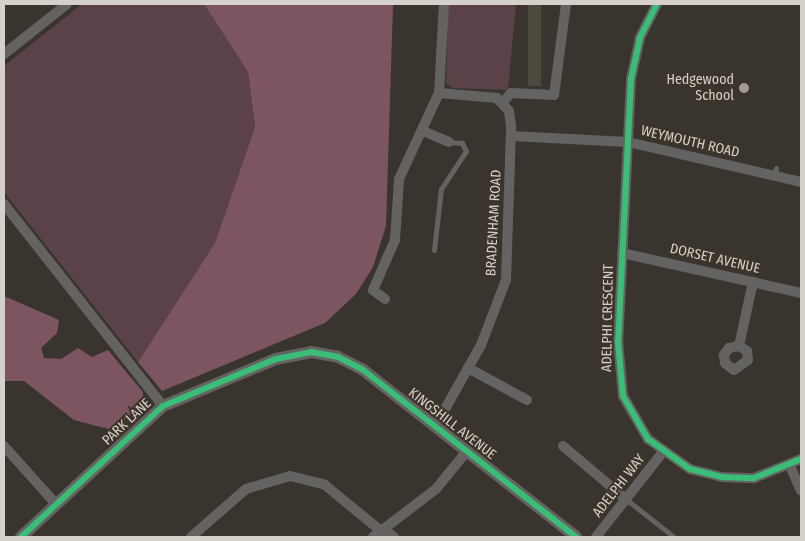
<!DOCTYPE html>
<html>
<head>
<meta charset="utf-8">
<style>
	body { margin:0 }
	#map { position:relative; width:805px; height:541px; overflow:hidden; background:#39342e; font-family:"Fira Sans Condensed",sans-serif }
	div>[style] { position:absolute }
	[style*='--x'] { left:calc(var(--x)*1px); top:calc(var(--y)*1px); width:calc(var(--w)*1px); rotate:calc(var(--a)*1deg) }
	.green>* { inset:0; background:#5a4248 }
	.forest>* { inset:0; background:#7d5560 }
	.building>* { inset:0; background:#4d493e; transform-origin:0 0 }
	.service>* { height:5px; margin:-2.5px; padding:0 2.5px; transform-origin:2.5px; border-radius:2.5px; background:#656361 }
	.minor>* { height:10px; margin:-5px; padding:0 5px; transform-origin:5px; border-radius:5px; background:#656361 }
	.tertiary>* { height:12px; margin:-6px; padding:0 6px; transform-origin:6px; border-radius:6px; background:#656361 }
	.cycleway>* { height:6px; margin:-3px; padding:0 3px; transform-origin:3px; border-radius:3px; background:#3abd76 }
	.dots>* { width:14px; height:14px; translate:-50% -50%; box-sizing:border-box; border:2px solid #3d342a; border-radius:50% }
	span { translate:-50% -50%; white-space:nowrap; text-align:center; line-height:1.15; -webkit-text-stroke:4px #3d342a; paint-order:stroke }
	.poi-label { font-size:14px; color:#d6d0cb }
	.right { translate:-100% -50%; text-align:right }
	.street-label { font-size:14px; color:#d6d0cb }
	.frame { position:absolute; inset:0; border:5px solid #d6d0cb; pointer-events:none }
</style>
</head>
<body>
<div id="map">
	<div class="green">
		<div style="clip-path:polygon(82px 4px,204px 4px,248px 72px,255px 127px,215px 243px,138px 362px,4px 192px,4px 66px)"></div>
		<div style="clip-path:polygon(448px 4px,516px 4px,508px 90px,453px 88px,446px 83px)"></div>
	</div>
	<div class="forest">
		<div style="clip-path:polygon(204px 4px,393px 4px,386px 226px,373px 267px,356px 294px,325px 323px,162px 391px,138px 362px,215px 243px,255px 127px,248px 72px)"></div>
		<div style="clip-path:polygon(4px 296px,59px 320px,57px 333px,41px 348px,44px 358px,61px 359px,78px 348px,92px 357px,108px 350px,143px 392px,142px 405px,112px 430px,74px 420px,24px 381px,4px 381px)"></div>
	</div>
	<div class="building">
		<div style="left:528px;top:4px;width:13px;height:82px"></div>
	</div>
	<div class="service">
		<div style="--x:775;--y:175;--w:7;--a:-82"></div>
		<div style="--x:434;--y:250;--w:61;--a:-83.5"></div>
		<div style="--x:441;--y:189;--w:45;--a:-56.7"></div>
		<div style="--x:466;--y:151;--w:9;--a:-117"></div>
		<div style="--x:462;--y:143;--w:13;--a:-176"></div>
		<div style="--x:627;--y:500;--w:60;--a:38.2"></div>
	</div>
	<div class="minor">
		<div style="--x:657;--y:4;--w:38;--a:117"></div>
		<div style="--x:640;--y:38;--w:42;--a:102.4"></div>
		<div style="--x:631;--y:79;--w:262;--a:92.8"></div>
		<div style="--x:618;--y:341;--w:55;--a:84.8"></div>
		<div style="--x:623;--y:396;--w:50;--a:59.8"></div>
		<div style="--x:648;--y:439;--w:52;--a:35.5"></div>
		<div style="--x:690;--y:469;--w:32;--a:14"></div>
		<div style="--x:721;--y:477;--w:33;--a:2"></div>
		<div style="--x:754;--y:478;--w:51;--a:-22"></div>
		<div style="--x:4;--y:54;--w:80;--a:-38.4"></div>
		<div style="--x:503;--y:102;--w:12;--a:-48"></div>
		<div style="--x:511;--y:93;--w:43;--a:2.7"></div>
		<div style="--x:554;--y:95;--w:92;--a:-82.5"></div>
		<div style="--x:423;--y:131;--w:28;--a:23"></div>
		<div style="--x:511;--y:136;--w:117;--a:2.9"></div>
		<div style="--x:628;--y:142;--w:178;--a:13"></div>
		<div style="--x:4;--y:204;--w:257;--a:51.8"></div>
		<div style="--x:622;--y:253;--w:183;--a:12.6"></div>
		<div style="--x:385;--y:299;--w:15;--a:-143"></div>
		<div style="--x:373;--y:290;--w:55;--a:-66.3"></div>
		<div style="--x:395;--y:240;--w:61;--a:-86.2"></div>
		<div style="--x:399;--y:179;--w:95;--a:-65.1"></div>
		<div style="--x:439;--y:93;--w:89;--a:-86.8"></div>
		<div style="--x:739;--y:346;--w:10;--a:169"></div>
		<div style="--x:729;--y:348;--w:9;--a:126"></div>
		<div style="--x:724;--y:355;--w:8;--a:83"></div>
		<div style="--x:725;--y:363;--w:11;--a:38"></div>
		<div style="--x:734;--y:370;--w:17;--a:-36"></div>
		<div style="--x:748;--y:360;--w:9;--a:-96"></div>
		<div style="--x:747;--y:351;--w:9;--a:-148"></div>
		<div style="--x:739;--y:346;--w:66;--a:-77.7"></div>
		<div style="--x:468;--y:368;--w:67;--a:28.5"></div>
		<div style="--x:435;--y:427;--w:94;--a:-60.7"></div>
		<div style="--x:481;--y:345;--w:70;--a:-69"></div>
		<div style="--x:506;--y:280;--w:154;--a:-88.1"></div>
		<div style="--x:511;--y:126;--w:15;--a:-98"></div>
		<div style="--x:509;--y:111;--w:18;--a:-133"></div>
		<div style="--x:497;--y:98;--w:58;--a:-175.1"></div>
		<div style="--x:4;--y:446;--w:79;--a:48.1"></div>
		<div style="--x:563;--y:446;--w:84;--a:40.2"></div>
		<div style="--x:790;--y:466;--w:27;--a:66"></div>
		<div style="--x:384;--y:529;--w:13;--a:39"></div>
		<div style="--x:191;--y:537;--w:73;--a:-41.1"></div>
		<div style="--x:246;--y:489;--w:46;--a:-16.5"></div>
		<div style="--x:290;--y:476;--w:36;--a:14"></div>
		<div style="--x:325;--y:485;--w:72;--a:39.4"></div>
		<div style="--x:373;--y:537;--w:79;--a:-37.3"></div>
		<div style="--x:436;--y:489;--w:49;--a:-50.8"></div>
		<div style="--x:596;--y:537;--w:108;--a:-51.8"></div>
	</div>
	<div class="tertiary">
		<div style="--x:21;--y:537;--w:193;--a:-42.7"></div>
		<div style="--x:163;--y:406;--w:122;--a:-22.6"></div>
		<div style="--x:276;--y:359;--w:36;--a:-11"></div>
		<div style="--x:311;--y:352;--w:27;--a:10"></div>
		<div style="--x:338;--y:357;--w:27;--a:27"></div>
		<div style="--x:362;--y:369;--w:272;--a:38.1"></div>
	</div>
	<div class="cycleway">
		<div style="--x:657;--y:4;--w:38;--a:117"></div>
		<div style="--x:640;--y:38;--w:42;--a:102.4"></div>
		<div style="--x:631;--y:79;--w:262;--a:92.8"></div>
		<div style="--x:618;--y:341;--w:55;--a:84.8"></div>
		<div style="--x:623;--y:396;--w:50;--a:59.8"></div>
		<div style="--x:648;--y:439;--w:52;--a:35.5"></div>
		<div style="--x:690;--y:469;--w:32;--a:14"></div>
		<div style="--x:721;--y:477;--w:33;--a:2"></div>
		<div style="--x:754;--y:478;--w:51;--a:-22"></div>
		<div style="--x:21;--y:537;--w:193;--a:-42.7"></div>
		<div style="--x:163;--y:406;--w:122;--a:-22.6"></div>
		<div style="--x:276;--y:359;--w:36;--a:-11"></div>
		<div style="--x:311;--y:352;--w:27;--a:10"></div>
		<div style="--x:338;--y:357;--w:27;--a:27"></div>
		<div style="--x:362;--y:369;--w:272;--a:38.1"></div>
	</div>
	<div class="dots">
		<div style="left:744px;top:88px;background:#9f9994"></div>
	</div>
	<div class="poi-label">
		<span class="right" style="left:734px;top:88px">Hedgewood<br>School</span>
	</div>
	<div class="street-label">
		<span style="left:690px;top:142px;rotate:13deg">WEYMOUTH ROAD</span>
		<span style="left:494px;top:223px;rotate:-87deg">BRADENHAM ROAD</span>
		<span style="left:715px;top:259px;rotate:13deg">DORSET AVENUE</span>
		<span style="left:608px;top:318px;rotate:-89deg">ADELPHI CRESCENT</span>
		<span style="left:127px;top:422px;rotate:-43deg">PARK LANE</span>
		<span style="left:452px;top:424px;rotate:38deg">KINGSHILL AVENUE</span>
		<span style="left:619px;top:486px;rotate:-52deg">ADELPHI WAY</span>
	</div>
	<div class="frame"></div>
</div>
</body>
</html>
